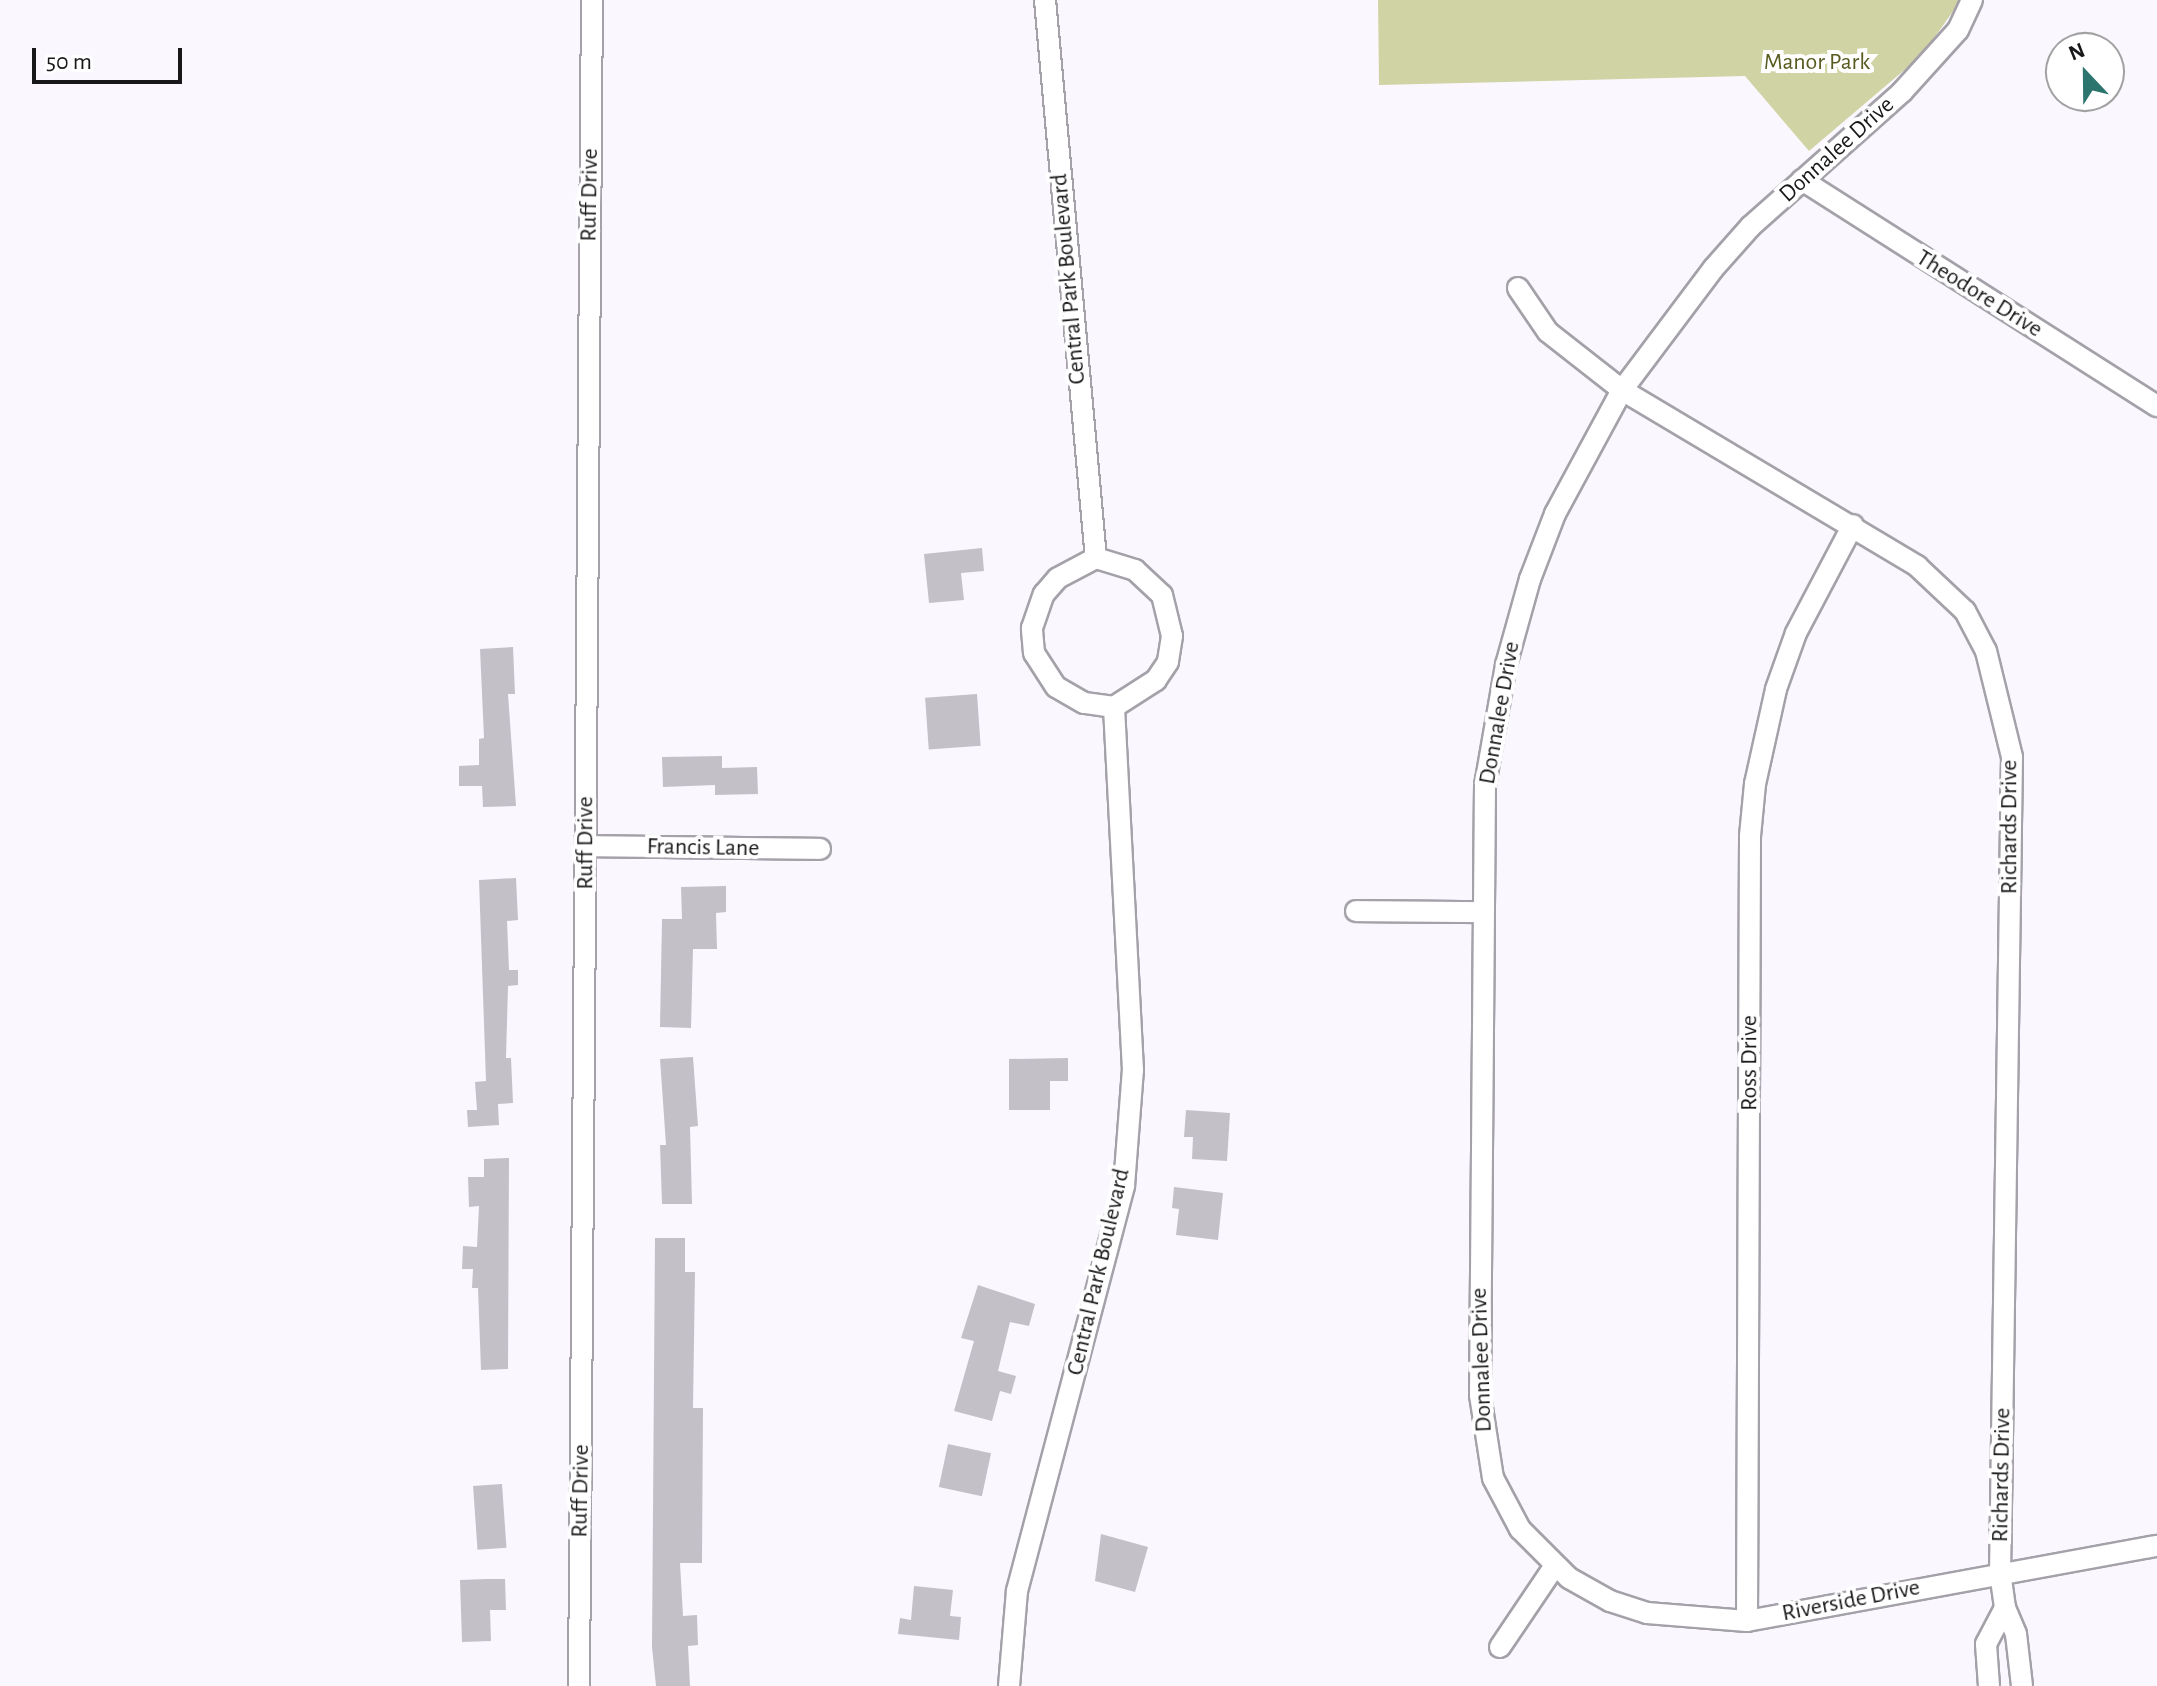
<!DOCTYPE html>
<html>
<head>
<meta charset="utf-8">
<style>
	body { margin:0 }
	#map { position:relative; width:2157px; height:1686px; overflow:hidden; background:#faf7ff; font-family:"Alegreya Sans",sans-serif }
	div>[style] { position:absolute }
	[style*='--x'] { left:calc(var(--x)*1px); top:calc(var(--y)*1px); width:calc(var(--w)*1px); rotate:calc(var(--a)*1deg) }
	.green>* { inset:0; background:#d0d3a3 }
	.building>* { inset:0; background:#c3c0c8; transform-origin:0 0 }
	.roads { filter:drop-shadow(2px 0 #a4a1a9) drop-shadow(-2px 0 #a4a1a9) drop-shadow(0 2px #a4a1a9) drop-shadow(0 -2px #a4a1a9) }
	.minor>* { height:20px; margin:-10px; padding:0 10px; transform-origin:10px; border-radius:10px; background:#fff }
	span { translate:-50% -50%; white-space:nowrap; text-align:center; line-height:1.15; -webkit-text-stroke:8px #fff; paint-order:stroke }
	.park-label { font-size:24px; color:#595b20 }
	.street-label { font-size:24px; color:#181719 }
	.north { position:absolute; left:2045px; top:32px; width:80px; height:80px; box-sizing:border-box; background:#fff; border:2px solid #a3a2a3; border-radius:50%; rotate:338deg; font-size:22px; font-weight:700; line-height:32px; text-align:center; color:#181719 }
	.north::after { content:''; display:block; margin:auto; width:28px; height:36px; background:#2c756e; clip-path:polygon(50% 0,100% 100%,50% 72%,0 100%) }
	.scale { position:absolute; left:32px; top:48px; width:150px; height:36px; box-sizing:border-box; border:4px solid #181719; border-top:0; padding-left:10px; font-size:24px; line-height:28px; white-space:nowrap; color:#181719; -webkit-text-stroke:6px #fff; paint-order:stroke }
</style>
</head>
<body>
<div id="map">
	<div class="green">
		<div style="clip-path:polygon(1378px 0,1961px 0,1922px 55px,1809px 151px,1745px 76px,1379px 85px)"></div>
	</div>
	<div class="building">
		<div style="clip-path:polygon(982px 548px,984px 571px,961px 573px,964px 600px,929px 603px,924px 554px)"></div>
		<div style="clip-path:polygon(513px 647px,515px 694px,508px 694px,516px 806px,483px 807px,482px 786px,459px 786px,459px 766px,479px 765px,479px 739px,484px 738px,480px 649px)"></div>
		<div style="left:977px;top:694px;width:52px;height:52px;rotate:86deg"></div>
		<div style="clip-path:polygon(722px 756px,722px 768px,757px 767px,758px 794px,715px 795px,715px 785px,663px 787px,662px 757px)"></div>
		<div style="clip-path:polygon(516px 878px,518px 920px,507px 921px,509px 970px,518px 970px,518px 985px,508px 986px,506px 1058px,511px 1058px,513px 1103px,498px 1104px,499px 1125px,468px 1127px,467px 1110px,477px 1110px,475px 1082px,486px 1081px,479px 880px)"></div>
		<div style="clip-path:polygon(726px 886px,726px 912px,716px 913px,717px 949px,693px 949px,691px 1028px,660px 1027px,662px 919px,682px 919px,681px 887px)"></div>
		<div style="clip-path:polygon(693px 1057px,698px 1126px,690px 1127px,692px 1204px,662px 1204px,660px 1145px,666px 1145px,660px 1059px)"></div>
		<div style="clip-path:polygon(1068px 1058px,1068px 1081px,1050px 1081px,1050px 1110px,1009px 1110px,1009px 1059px)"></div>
		<div style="clip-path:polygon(1186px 1110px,1230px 1113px,1227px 1161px,1192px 1159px,1193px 1137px,1184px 1137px)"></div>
		<div style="clip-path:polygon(509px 1158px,508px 1369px,481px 1370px,478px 1288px,472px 1288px,473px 1269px,462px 1269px,463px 1246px,477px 1247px,479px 1206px,469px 1207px,468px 1177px,484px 1177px,484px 1159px)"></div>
		<div style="clip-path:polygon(1174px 1187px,1223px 1193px,1218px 1240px,1176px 1235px,1179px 1209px,1172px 1208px)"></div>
		<div style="clip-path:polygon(655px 1238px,685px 1238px,685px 1272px,695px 1272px,693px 1408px,703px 1408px,702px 1563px,680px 1563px,683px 1616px,697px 1615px,698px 1645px,688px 1646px,690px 1686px,656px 1686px,652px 1647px)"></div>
		<div style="clip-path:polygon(978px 1285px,1035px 1304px,1029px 1326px,1010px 1322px,998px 1371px,1016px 1376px,1011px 1394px,1000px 1391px,992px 1421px,954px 1411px,974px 1341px,961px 1338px)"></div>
		<div style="left:948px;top:1444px;width:44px;height:44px;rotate:12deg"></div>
		<div style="left:502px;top:1484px;width:64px;height:29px;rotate:86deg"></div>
		<div style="clip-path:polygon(1101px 1534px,1148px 1547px,1135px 1592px,1095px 1581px)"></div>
		<div style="clip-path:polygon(487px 1579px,505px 1579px,506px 1610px,490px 1610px,491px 1641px,462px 1642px,460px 1580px)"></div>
		<div style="clip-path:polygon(914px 1586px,953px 1590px,950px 1616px,961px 1617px,959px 1640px,898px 1634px,900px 1618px,911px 1620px)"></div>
	</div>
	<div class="roads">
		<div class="minor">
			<div style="--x:1045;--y:0;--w:560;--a:84.78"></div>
			<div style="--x:1972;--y:0;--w:33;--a:115"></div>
			<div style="--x:1958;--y:30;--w:84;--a:132.1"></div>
			<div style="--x:1902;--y:92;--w:202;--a:138.4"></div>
			<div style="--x:1751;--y:226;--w:57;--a:131.5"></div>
			<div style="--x:1713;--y:269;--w:151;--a:126.9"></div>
			<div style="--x:1622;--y:390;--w:141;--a:118.4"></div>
			<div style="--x:1555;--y:514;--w:70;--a:111"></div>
			<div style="--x:1530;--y:579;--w:89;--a:105.6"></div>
			<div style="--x:1506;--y:665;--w:122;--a:99.9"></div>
			<div style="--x:1485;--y:785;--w:610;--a:90.47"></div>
			<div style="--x:1480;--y:1395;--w:84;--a:81.1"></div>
			<div style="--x:1493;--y:1478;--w:58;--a:62.1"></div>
			<div style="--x:1520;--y:1529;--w:69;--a:45"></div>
			<div style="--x:1569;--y:1578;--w:47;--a:29.3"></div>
			<div style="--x:1610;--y:1601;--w:39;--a:18"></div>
			<div style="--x:1647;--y:1613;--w:100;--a:4.6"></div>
			<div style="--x:1747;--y:1621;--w:417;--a:-10.4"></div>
			<div style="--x:1802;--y:180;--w:421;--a:32.5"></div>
			<div style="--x:1518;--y:288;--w:53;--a:55.7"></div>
			<div style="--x:1548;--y:332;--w:94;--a:38.1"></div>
			<div style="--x:1622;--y:390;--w:344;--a:30.8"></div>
			<div style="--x:1917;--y:566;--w:66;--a:43.2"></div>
			<div style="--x:1965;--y:611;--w:45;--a:62.3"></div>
			<div style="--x:1986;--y:651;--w:109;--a:76.2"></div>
			<div style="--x:2012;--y:757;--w:815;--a:90.84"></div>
			<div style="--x:2000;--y:1572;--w:36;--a:82"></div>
			<div style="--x:2005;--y:1608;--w:28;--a:67"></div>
			<div style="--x:2016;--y:1634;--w:52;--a:83.4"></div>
			<div style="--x:1096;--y:558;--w:41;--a:17.1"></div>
			<div style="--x:1135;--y:570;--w:37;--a:43"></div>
			<div style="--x:1162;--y:595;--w:42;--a:76.3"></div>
			<div style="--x:1172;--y:636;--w:26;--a:99"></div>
			<div style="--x:1168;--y:662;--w:22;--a:124"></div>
			<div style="--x:1156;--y:680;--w:50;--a:147.3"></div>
			<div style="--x:1114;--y:707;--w:30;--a:-172"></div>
			<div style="--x:1084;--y:703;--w:32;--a:-150"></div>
			<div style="--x:1056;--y:687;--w:40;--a:-122.9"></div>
			<div style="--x:1034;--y:653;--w:25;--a:-95"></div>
			<div style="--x:1032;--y:628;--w:36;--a:-71"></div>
			<div style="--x:1044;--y:594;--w:21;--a:-49"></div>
			<div style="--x:1058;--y:578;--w:43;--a:-27.8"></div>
			<div style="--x:586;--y:846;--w:234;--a:0.7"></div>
			<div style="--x:1356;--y:911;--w:126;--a:0.5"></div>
			<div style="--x:1747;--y:1621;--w:785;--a:-89.78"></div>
			<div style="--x:1750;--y:836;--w:52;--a:-84.5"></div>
			<div style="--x:1755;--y:784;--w:97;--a:-77.5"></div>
			<div style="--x:1776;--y:689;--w:59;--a:-70.3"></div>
			<div style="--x:1796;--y:633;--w:122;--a:-62.2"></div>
			<div style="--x:1500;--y:1647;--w:97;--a:-56"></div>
			<div style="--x:579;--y:1686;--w:1686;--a:-89.56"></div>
			<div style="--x:1009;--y:1686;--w:95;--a:-85.2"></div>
			<div style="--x:1017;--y:1591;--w:419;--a:-75.2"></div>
			<div style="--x:1124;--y:1186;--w:116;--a:-85.6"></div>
			<div style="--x:1133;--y:1070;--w:363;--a:-93"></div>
			<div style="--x:1989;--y:1686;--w:42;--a:-94.1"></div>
			<div style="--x:1986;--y:1644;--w:41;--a:-62.2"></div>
		</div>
	</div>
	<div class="park-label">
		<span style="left:1817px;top:63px">Manor Park</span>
	</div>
	<div class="street-label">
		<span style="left:1837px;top:150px;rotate:-42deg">Donnalee Drive</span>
		<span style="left:590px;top:195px;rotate:-89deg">Ruff Drive</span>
		<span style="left:1069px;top:279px;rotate:-95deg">Central Park Boulevard</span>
		<span style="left:1979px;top:294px;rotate:32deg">Theodore Drive</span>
		<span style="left:1500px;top:713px;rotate:-80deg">Donnalee Drive</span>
		<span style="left:2010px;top:827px;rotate:-90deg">Richards Drive</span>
		<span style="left:586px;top:843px;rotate:-90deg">Ruff Drive</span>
		<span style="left:703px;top:848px;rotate:1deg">Francis Lane</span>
		<span style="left:1750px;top:1063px;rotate:-90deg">Ross Drive</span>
		<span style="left:1099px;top:1272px;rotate:-77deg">Central Park Boulevard</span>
		<span style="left:1482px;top:1360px;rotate:-92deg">Donnalee Drive</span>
		<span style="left:2002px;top:1475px;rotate:-89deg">Richards Drive</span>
		<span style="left:581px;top:1491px;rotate:-89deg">Ruff Drive</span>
		<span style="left:1851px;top:1601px;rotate:-11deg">Riverside Drive</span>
	</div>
	<div class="north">N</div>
	<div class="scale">50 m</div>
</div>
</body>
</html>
